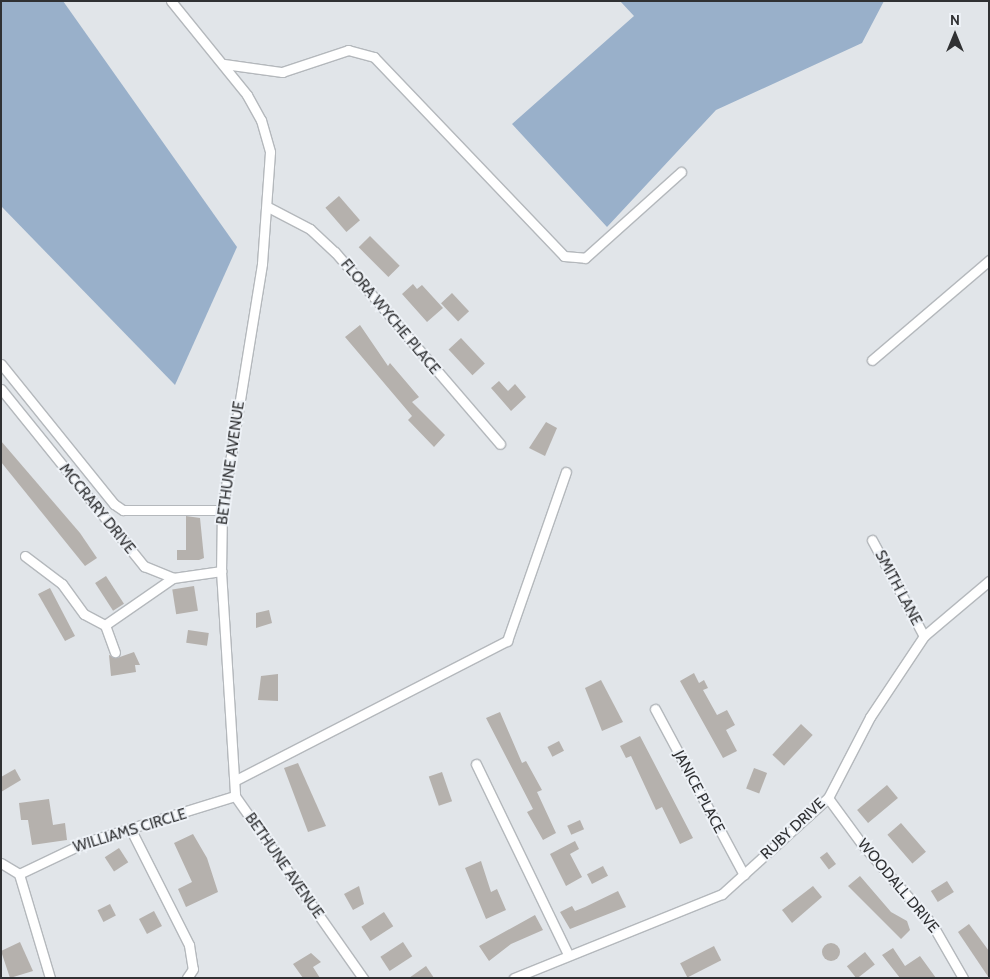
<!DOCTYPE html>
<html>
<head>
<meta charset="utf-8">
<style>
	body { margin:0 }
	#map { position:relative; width:990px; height:979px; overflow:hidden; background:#e1e5e9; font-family:Cabin,sans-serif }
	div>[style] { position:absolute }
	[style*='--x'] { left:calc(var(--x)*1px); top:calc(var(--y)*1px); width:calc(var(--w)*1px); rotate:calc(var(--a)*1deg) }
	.forest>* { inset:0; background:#99b0ca }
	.building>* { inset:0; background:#b5b1ad; transform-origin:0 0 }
	.round { border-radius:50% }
	.roads { filter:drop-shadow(1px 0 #b4b8bc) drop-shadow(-1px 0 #b4b8bc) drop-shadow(0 1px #b4b8bc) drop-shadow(0 -1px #b4b8bc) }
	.minor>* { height:9px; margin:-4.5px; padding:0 4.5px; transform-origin:4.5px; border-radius:4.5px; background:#fff }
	span { translate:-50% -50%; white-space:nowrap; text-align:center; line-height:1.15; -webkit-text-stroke:4px #eef2f7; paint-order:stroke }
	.street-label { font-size:15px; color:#303133 }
	.frame { position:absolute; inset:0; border:2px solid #303133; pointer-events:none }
	.north { position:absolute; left:930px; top:10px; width:50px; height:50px; -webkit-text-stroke:4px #eef2f7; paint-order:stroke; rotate:0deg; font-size:14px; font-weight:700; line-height:20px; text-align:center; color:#303133 }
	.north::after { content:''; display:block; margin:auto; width:18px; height:22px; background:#303133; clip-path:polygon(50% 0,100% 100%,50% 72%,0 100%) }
</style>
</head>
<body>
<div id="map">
	<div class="forest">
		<div style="clip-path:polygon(1px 1px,63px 1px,237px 247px,175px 385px,1px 206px)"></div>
		<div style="clip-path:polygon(620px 1px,884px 1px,862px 43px,716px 110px,607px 227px,512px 124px,634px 16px)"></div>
	</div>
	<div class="building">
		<div style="left:339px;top:196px;width:32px;height:18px;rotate:49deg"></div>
		<div style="left:370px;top:236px;width:42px;height:16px;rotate:45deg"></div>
		<div style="clip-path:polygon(413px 284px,417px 289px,422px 285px,443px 308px,427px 322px,402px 294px)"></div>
		<div style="left:452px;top:293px;width:25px;height:15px;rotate:47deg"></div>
		<div style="clip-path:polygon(360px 325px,388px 366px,390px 363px,419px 397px,412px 402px,445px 435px,434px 447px,408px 420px,412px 416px,345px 337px)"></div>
		<div style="left:461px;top:338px;width:35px;height:17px;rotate:47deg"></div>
		<div style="clip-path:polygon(499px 381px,508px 391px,515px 384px,526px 397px,511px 411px,491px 388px)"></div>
		<div style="clip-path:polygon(546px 422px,557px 428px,545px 456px,529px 448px)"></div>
		<div style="clip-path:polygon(1px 441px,80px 533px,97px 558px,85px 566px,1px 462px)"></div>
		<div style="clip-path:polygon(186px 516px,200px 518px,204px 558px,199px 560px,177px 560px,177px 550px,186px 550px)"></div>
		<div style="left:106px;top:576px;width:33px;height:13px;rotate:57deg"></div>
		<div style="left:194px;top:586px;width:25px;height:22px;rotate:81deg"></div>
		<div style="clip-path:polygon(50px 588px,75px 636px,65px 641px,38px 594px)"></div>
		<div style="clip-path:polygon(269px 610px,272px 623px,256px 628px,256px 613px)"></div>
		<div style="left:188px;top:630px;width:21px;height:13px;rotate:8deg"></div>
		<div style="clip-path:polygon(134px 652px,140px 665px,135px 665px,136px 672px,111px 676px,109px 655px,117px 658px)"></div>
		<div style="clip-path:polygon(694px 673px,699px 683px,704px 680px,708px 688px,703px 690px,717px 715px,727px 710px,735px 725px,726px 730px,737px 751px,723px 758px,680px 681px)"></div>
		<div style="clip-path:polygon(278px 674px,278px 701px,258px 700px,261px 676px)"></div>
		<div style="clip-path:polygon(601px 680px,623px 722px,602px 731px,585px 688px)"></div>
		<div style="clip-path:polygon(500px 712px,522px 763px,526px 761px,542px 790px,537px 792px,556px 833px,543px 840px,527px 812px,533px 809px,486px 718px)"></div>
		<div style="left:801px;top:724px;width:16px;height:42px;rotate:43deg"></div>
		<div style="clip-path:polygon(640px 736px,693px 838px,680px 844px,662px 807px,656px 810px,631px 756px,626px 758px,620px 746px)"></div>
		<div style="left:559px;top:741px;width:11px;height:13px;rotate:63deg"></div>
		<div style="clip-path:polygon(298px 763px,326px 826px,308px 832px,284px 768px)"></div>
		<div style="left:754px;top:768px;width:14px;height:22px;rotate:21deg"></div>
		<div style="clip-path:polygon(15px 769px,21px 780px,1px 792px,1px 777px)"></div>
		<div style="left:442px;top:772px;width:31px;height:14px;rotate:71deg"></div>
		<div style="left:887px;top:785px;width:17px;height:39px;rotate:50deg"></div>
		<div style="clip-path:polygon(49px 799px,53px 825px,65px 823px,67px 840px,32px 845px,28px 820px,21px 820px,19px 803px)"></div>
		<div style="left:580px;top:820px;width:10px;height:14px;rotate:66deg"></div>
		<div style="left:901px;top:823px;width:38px;height:18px;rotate:49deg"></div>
		<div style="clip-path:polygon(193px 834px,207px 858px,218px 892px,186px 907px,178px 889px,192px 882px,174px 843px)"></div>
		<div style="clip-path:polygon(575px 841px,579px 849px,570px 854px,582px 877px,566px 886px,550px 854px)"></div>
		<div style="left:119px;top:848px;width:17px;height:17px;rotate:57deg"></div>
		<div style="left:827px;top:852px;width:15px;height:9px;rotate:53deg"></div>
		<div style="clip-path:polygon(481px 861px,491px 892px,497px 889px,506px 910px,486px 919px,465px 868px)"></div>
		<div style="left:603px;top:866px;width:11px;height:18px;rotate:63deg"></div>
		<div style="clip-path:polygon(860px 876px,891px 912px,907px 921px,910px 930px,901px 939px,848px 886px)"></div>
		<div style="left:947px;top:881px;width:13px;height:19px;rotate:58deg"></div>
		<div style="clip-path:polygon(359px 886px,364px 904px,353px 910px,344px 894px)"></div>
		<div style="clip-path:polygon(813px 886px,822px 897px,792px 923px,782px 910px)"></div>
		<div style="clip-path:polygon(618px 891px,626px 907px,570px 929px,560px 912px,572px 906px,575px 911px,585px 907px)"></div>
		<div style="left:110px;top:904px;width:13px;height:14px;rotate:63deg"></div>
		<div style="left:154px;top:911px;width:17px;height:17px;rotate:62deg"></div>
		<div style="left:384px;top:912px;width:17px;height:27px;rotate:57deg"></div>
		<div style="clip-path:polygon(535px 915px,543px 930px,511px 944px,489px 961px,479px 946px)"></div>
		<div style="clip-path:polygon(969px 924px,989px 951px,989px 978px,958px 932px)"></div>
		<div style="clip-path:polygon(20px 942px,33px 971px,10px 978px,1px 951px)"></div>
		<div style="left:403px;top:942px;width:17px;height:27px;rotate:57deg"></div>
		<div class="round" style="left:822px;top:943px;width:18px;height:18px"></div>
		<div style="left:714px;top:946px;width:16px;height:38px;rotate:63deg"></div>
		<div style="clip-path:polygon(893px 948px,905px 966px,920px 956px,936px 978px,900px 978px,882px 955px)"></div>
		<div style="left:865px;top:952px;width:16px;height:23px;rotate:52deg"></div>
		<div style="clip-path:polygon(311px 953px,321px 962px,313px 967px,320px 978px,303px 978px,293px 964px)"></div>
		<div style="clip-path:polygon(426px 966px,434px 978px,409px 978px)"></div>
	</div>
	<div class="roads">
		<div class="minor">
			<div style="--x:171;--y:1;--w:121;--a:51"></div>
			<div style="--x:247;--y:95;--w:29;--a:61"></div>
			<div style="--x:261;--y:120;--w:33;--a:74"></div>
			<div style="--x:270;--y:152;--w:112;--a:94.1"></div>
			<div style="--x:262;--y:264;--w:249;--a:99.2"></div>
			<div style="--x:222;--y:510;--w:61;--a:90.9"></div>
			<div style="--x:221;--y:571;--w:225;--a:86.4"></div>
			<div style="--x:235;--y:796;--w:223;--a:54.9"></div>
			<div style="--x:224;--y:64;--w:59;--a:7.9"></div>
			<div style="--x:282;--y:72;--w:70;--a:-18.4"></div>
			<div style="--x:348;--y:50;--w:27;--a:15"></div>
			<div style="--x:374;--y:57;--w:275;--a:46.3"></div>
			<div style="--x:564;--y:256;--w:21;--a:5"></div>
			<div style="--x:585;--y:258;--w:129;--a:-41.9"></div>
			<div style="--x:268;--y:207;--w:47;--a:27.6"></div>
			<div style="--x:310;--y:229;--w:34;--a:43"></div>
			<div style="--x:335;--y:252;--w:253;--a:49.3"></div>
			<div style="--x:872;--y:360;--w:154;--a:-40.5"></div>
			<div style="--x:1;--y:364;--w:180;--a:51.1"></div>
			<div style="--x:114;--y:504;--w:11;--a:34"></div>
			<div style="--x:123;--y:510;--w:99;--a:0"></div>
			<div style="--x:1;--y:389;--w:228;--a:51.1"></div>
			<div style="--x:144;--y:566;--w:31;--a:22"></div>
			<div style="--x:173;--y:578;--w:49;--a:-8.3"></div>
			<div style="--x:872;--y:540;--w:109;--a:61.6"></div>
			<div style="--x:25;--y:556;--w:46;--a:37.1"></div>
			<div style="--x:62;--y:584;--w:37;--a:54"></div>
			<div style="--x:84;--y:614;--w:24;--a:28"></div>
			<div style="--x:105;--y:625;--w:83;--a:-34.7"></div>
			<div style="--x:105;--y:625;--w:29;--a:70"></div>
			<div style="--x:655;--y:709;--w:188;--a:61.8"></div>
			<div style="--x:476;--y:764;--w:211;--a:64.2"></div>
			<div style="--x:236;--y:780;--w:305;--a:-27.2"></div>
			<div style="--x:507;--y:641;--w:179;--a:-70.8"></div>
			<div style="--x:828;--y:798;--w:56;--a:53.7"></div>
			<div style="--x:861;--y:843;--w:108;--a:48.8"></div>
			<div style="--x:932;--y:924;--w:62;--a:60.1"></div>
			<div style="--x:131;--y:830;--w:129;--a:63.2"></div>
			<div style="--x:189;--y:945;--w:24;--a:81"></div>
			<div style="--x:193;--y:969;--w:11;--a:124"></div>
			<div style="--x:1;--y:863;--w:21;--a:31"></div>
			<div style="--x:19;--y:874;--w:74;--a:-25.5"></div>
			<div style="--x:86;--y:842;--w:156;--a:-17.2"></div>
			<div style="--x:19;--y:874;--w:109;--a:73.4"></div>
			<div style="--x:514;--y:978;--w:224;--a:-22"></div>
			<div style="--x:722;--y:894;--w:143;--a:-42.2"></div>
			<div style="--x:828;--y:798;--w:91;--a:-62.6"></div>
			<div style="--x:870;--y:717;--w:97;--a:-56.3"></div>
			<div style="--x:924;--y:636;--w:85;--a:-40.2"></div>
		</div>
	</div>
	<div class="street-label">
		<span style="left:390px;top:317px;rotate:50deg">FLORA WYCHE PLACE</span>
		<span style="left:231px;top:463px;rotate:-82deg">BETHUNE AVENUE</span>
		<span style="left:97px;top:509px;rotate:51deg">MCCRARY DRIVE</span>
		<span style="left:898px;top:588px;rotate:62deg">SMITH LANE</span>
		<span style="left:699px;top:792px;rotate:62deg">JANICE PLACE</span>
		<span style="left:793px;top:829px;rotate:-43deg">RUBY DRIVE</span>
		<span style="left:130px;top:831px;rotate:-17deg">WILLIAMS CIRCLE</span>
		<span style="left:284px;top:866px;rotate:55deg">BETHUNE AVENUE</span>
		<span style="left:898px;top:886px;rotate:50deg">WOODALL DRIVE</span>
	</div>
	<div class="frame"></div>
	<div class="north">N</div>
</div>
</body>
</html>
